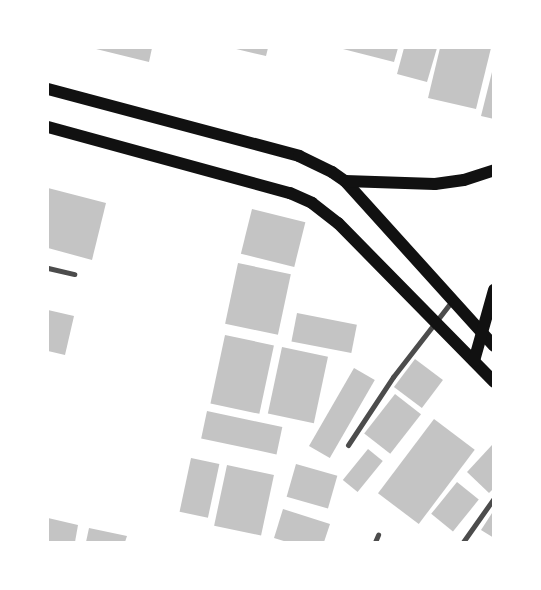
<!DOCTYPE html>
<html>
<head>
<meta charset="utf-8">
<style>
	body { margin:0 }
	#map { position:relative; width:541px; height:590px; overflow:hidden; background:#fff; font-family:Karla,sans-serif }
	div>[style] { position:absolute }
	[style*='--x'] { left:calc(var(--x)*1px); top:calc(var(--y)*1px); width:calc(var(--w)*1px); rotate:calc(var(--a)*1deg) }
	.building>* { inset:0; background:#c4c4c4; transform-origin:0 0 }
	.minor>* { height:5px; margin:-2.5px; padding:0 2.5px; transform-origin:2.5px; border-radius:2.5px; background:#4c4c4c }
	.primary>* { height:12px; margin:-6px; padding:0 6px; transform-origin:6px; border-radius:6px; background:#111 }
	span { translate:-50% -50%; white-space:nowrap; text-align:center; line-height:1.15; -webkit-text-stroke:4px #fff; paint-order:stroke }
	.frame { position:absolute; inset:0; border:49px solid #fff; pointer-events:none }
</style>
</head>
<body>
<div id="map">
	<div class="building">
		<div style="clip-path:polygon(92px 48px,152px 48px,149px 62px)"></div>
		<div style="clip-path:polygon(232px 48px,268px 48px,266px 56px)"></div>
		<div style="clip-path:polygon(339px 48px,398px 48px,394px 62px)"></div>
		<div style="clip-path:polygon(404px 48px,437px 48px,427px 82px,397px 74px)"></div>
		<div style="clip-path:polygon(440px 48px,491px 48px,476px 109px,428px 98px)"></div>
		<div style="clip-path:polygon(494px 64px,494px 119px,481px 116px)"></div>
		<div style="clip-path:polygon(48px 188px,106px 203px,92px 260px,48px 248px)"></div>
		<div style="left:252px;top:209px;width:55px;height:46px;rotate:14deg"></div>
		<div style="left:238px;top:263px;width:54px;height:62px;rotate:12deg"></div>
		<div style="clip-path:polygon(48px 310px,74px 316px,65px 355px,48px 351px)"></div>
		<div style="left:297px;top:313px;width:61px;height:29px;rotate:11deg"></div>
		<div style="left:225px;top:335px;width:50px;height:70px;rotate:12deg"></div>
		<div style="left:282px;top:347px;width:47px;height:68px;rotate:12deg"></div>
		<div style="left:415px;top:359px;width:35px;height:35px;rotate:37deg"></div>
		<div style="left:354px;top:368px;width:24px;height:90px;rotate:30deg"></div>
		<div style="left:395px;top:394px;width:33px;height:50px;rotate:38deg"></div>
		<div style="left:207px;top:411px;width:77px;height:28px;rotate:12deg"></div>
		<div style="left:434px;top:419px;width:51px;height:93px;rotate:37deg"></div>
		<div style="clip-path:polygon(492px 445px,494px 488px,489px 493px,467px 472px)"></div>
		<div style="left:368px;top:449px;width:19px;height:40px;rotate:39deg"></div>
		<div style="left:191px;top:458px;width:29px;height:55px;rotate:12deg"></div>
		<div style="left:296px;top:464px;width:43px;height:34px;rotate:16deg"></div>
		<div style="left:227px;top:465px;width:48px;height:62px;rotate:12deg"></div>
		<div style="left:457px;top:482px;width:28px;height:41px;rotate:39deg"></div>
		<div style="clip-path:polygon(283px 509px,330px 524px,324px 542px,287px 542px,274px 538px)"></div>
		<div style="clip-path:polygon(494px 510px,494px 538px,481px 530px)"></div>
		<div style="clip-path:polygon(48px 518px,78px 525px,75px 542px,48px 542px)"></div>
		<div style="clip-path:polygon(89px 528px,127px 536px,125px 542px,86px 542px)"></div>
	</div>
	<div class="minor">
		<div style="--x:48;--y:268;--w:27;--a:13"></div>
		<div style="--x:348;--y:445;--w:82;--a:-56.5"></div>
		<div style="--x:393;--y:377;--w:96;--a:-52.2"></div>
		<div style="--x:375;--y:542;--w:8;--a:-67"></div>
		<div style="--x:463;--y:542;--w:54;--a:-54.8"></div>
	</div>
	<div class="primary">
		<div style="--x:48;--y:89;--w:260;--a:14.9"></div>
		<div style="--x:299;--y:156;--w:37;--a:26"></div>
		<div style="--x:332;--y:172;--w:16;--a:35"></div>
		<div style="--x:345;--y:181;--w:222;--a:47.9"></div>
		<div style="--x:48;--y:127;--w:251;--a:15.3"></div>
		<div style="--x:290;--y:193;--w:24;--a:24"></div>
		<div style="--x:312;--y:203;--w:33;--a:38"></div>
		<div style="--x:338;--y:223;--w:223;--a:45.5"></div>
		<div style="--x:345;--y:181;--w:90;--a:1.9"></div>
		<div style="--x:435;--y:184;--w:29;--a:-8"></div>
		<div style="--x:464;--y:180;--w:32;--a:-18"></div>
		<div style="--x:474;--y:361;--w:74;--a:-74.3"></div>
	</div>
	<div class="frame"></div>
</div>
</body>
</html>
